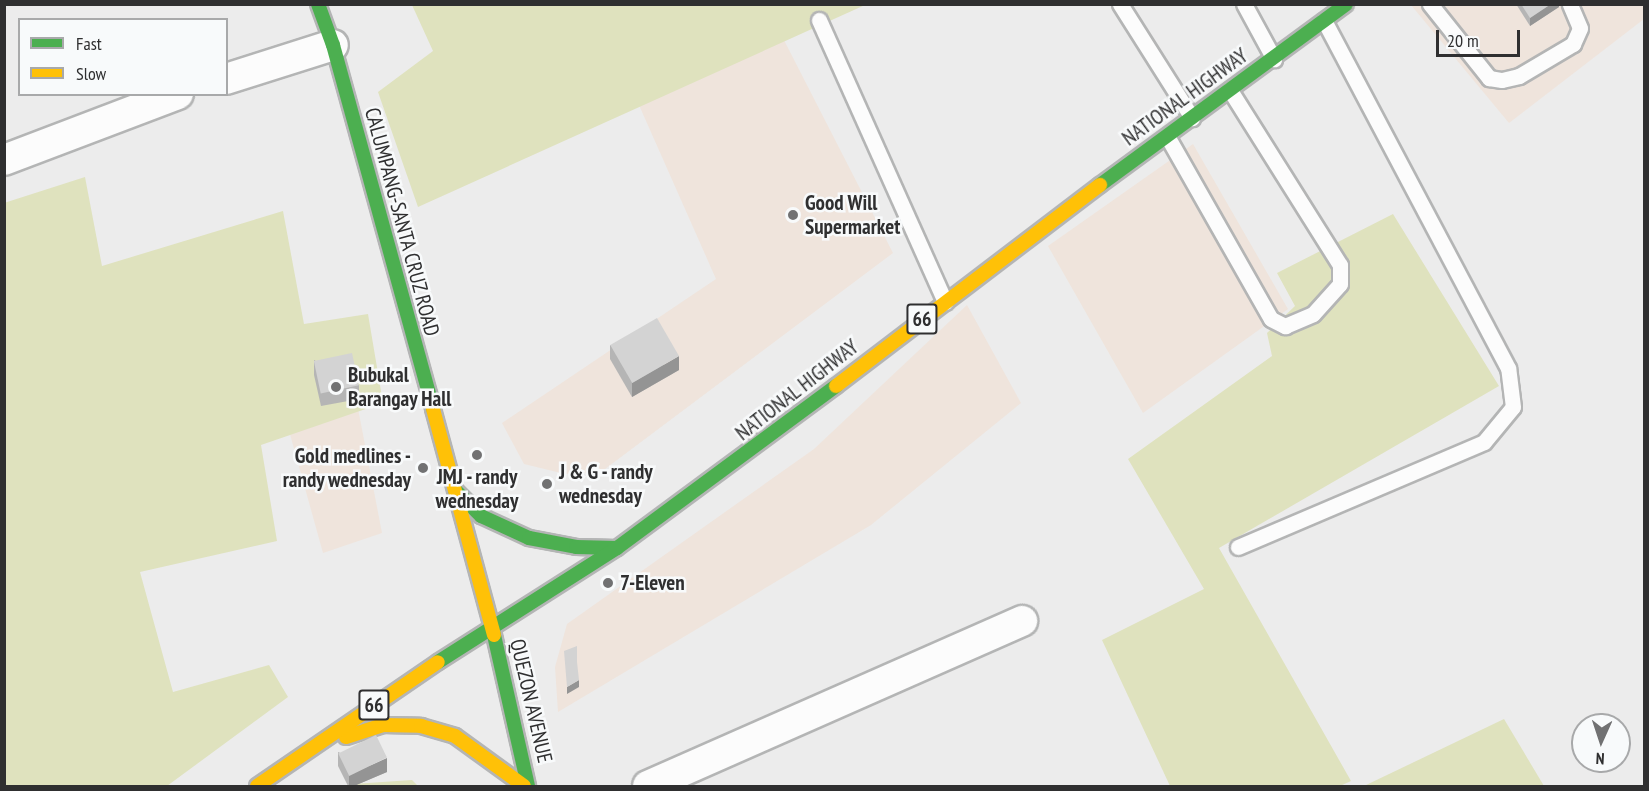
<!DOCTYPE html>
<html>
<head>
<meta charset="utf-8">
<style>
	body { margin:0 }
	#map { position:relative; width:1649px; height:791px; overflow:hidden; background:#ececec; font-family:"PT Sans Narrow",sans-serif }
	div>[style] { position:absolute }
	[style*='--x'] { left:calc(var(--x)*1px); top:calc(var(--y)*1px); width:calc(var(--w)*1px); rotate:calc(var(--a)*1deg) }
	.commercial>* { inset:0; background:#efe4dc }
	.green>* { inset:0; background:#dfe2be }
	.roads { filter:drop-shadow(2px 0 #b4b5b5) drop-shadow(-2px 0 #b4b5b5) drop-shadow(0 2px #b4b5b5) drop-shadow(0 -2px #b4b5b5) }
	.lane>* { height:15px; margin:-7.5px; padding:0 7.5px; transform-origin:7.5px; border-radius:7.5px; background:#fcfcfc }
	.street>* { height:30px; margin:-15px; padding:0 15px; transform-origin:15px; border-radius:15px; background:#fcfcfc }
	.fast>* { height:14px; margin:-7px; padding:0 7px; transform-origin:7px; border-radius:7px; background:#4caf50 }
	.slow>* { height:14px; margin:-7px; padding:0 7px; transform-origin:7px; border-radius:7px; background:#ffc107 }
	.wall>* { inset:0; background:#b5b5b5 }
	.shaded-wall>* { inset:0; background:#949494 }
	.building>* { inset:0; background:#d3d3d3; transform-origin:0 0 }
	.dots>* { width:16px; height:16px; translate:-50% -50%; box-sizing:border-box; border:3px solid #f8fafb; border-radius:50% }
	span { translate:-50% -50%; white-space:nowrap; text-align:center; line-height:1.15; -webkit-text-stroke:5px #f8fafb; paint-order:stroke }
	.shield-label span { padding:2px 4px; background:#f8fafb; border:2px solid; border-radius:4px; -webkit-text-stroke-width:0 }
	.shield-label { font-size:20px; color:#2f2f30; font-weight:700 }
	.street-label { font-size:21px; color:#2f2f30 }
	.poi-label { font-size:21px; color:#2f2f30; font-weight:700 }
	.left { translate:0 -50%; text-align:left }
	.right { translate:-100% -50%; text-align:right }
	.frame { position:absolute; inset:0; border:6px solid #2f2f30; pointer-events:none }
	.legend { position:absolute; left:18px; top:18px; width:210px; height:78px; box-sizing:border-box; background:#f8fafb; border:2px solid #a8a9aa; margin:0; padding:8px 10px; list-style:none; font-size:18px; color:#2f2f30 }
	.legend li { display:flex; align-items:center; gap:12px; height:30px }
	.legend b { width:30px; border:2px solid #a8a9aa }
	.north { position:absolute; left:1571px; top:713px; width:60px; height:60px; box-sizing:border-box; background:#f8fafb; border:2px solid #a8a9aa; border-radius:50%; rotate:183deg; font-size:16px; font-weight:700; line-height:24px; text-align:center; color:#2f2f30 }
	.north::after { content:''; display:block; margin:auto; width:21px; height:27px; background:#717172; clip-path:polygon(50% 0,100% 100%,50% 72%,0 100%) }
	.scale { position:absolute; left:1436px; top:30px; width:84px; height:27px; box-sizing:border-box; border:3px solid #2f2f30; border-top:0; padding-left:8px; font-size:18px; line-height:21px; white-space:nowrap; color:#2f2f30; -webkit-text-stroke:4px #f8fafb; paint-order:stroke }
</style>
</head>
<body>
<div id="map">
	<div class="commercial">
		<div style="clip-path:polygon(766px 5px,893px 253px,601px 472px,565px 474px,524px 464px,502px 423px,716px 279px,627px 78px)"></div>
		<div style="clip-path:polygon(1411px 5px,1644px 5px,1644px 19px,1509px 123px)"></div>
		<div style="clip-path:polygon(1193px 144px,1288px 309px,1143px 413px,1048px 246px)"></div>
		<div style="clip-path:polygon(967px 305px,1021px 403px,871px 525px,558px 712px,555px 667px,567px 624px,814px 449px)"></div>
		<div style="clip-path:polygon(350px 367px,382px 533px,323px 553px,278px 391px)"></div>
	</div>
	<div class="green">
		<div style="clip-path:polygon(412px 5px,865px 5px,418px 207px,378px 92px,433px 51px)"></div>
		<div style="clip-path:polygon(85px 177px,102px 266px,283px 211px,304px 324px,368px 314px,383px 403px,261px 445px,277px 541px,140px 572px,173px 692px,269px 665px,288px 697px,167px 786px,5px 786px,4px 203px)"></div>
		<div style="clip-path:polygon(1393px 214px,1499px 386px,1219px 548px,1351px 781px,1340px 786px,1170px 786px,1102px 640px,1204px 589px,1128px 459px,1272px 356px,1267px 333px,1295px 306px,1277px 273px)"></div>
		<div style="clip-path:polygon(1504px 719px,1544px 786px,1364px 786px)"></div>
		<div style="clip-path:polygon(412px 780px,418px 786px,348px 786px,353px 784px)"></div>
	</div>
	<div class="roads">
		<div class="lane">
			<div style="--x:1120;--y:4;--w:135;--a:57.7"></div>
			<div style="--x:1244;--y:4;--w:63;--a:61.4"></div>
			<div style="--x:1430;--y:4;--w:95;--a:51.4"></div>
			<div style="--x:1489;--y:78;--w:13;--a:9"></div>
			<div style="--x:1502;--y:80;--w:17;--a:-13"></div>
			<div style="--x:1519;--y:76;--w:63;--a:-30.7"></div>
			<div style="--x:1573;--y:44;--w:17;--a:-66"></div>
			<div style="--x:1580;--y:28;--w:26;--a:-113"></div>
			<div style="--x:819;--y:20;--w:309;--a:65.9"></div>
			<div style="--x:1167;--y:136;--w:210;--a:60.4"></div>
			<div style="--x:1271;--y:319;--w:16;--a:27"></div>
			<div style="--x:1285;--y:326;--w:30;--a:-23"></div>
			<div style="--x:1313;--y:314;--w:40;--a:-48"></div>
			<div style="--x:1340;--y:284;--w:19;--a:-90"></div>
			<div style="--x:1340;--y:265;--w:207;--a:-122.2"></div>
			<div style="--x:1238;--y:547;--w:267;--a:-23.1"></div>
			<div style="--x:1484;--y:442;--w:45;--a:-50.4"></div>
			<div style="--x:1513;--y:407;--w:39;--a:-97"></div>
			<div style="--x:1508;--y:368;--w:393;--a:-117.9"></div>
		</div>
		<div class="street">
			<div style="--x:226;--y:79;--w:112;--a:-17.6"></div>
			<div style="--x:4;--y:160;--w:186;--a:-20.8"></div>
			<div style="--x:648;--y:786;--w:409;--a:-23.8"></div>
		</div>
		<div class="fast">
			<div style="--x:318;--y:4;--w:44;--a:69.9"></div>
			<div style="--x:333;--y:45;--w:377;--a:74.6"></div>
			<div style="--x:1100;--y:185;--w:305;--a:-36.3"></div>
			<div style="--x:455;--y:490;--w:37;--a:45"></div>
			<div style="--x:481;--y:516;--w:53;--a:24.6"></div>
			<div style="--x:529;--y:538;--w:48;--a:10.8"></div>
			<div style="--x:576;--y:547;--w:41;--a:1.4"></div>
			<div style="--x:494;--y:635;--w:155;--a:77.3"></div>
			<div style="--x:438;--y:662;--w:212;--a:-32.5"></div>
			<div style="--x:617;--y:548;--w:272;--a:-36.5"></div>
		</div>
		<div class="slow">
			<div style="--x:836;--y:386;--w:332;--a:-37.3"></div>
			<div style="--x:433;--y:409;--w:234;--a:74.9"></div>
			<div style="--x:346;--y:737;--w:38;--a:-18"></div>
			<div style="--x:382;--y:725;--w:39;--a:1"></div>
			<div style="--x:421;--y:726;--w:35;--a:16"></div>
			<div style="--x:455;--y:736;--w:85;--a:35.9"></div>
			<div style="--x:257;--y:786;--w:219;--a:-34.4"></div>
		</div>
	</div>
	<div class="wall">
		<div style="clip-path:polygon(1516px 4px,1559px 4px,1559px 7px,1530px 26px)"></div>
		<div style="clip-path:polygon(610px 345px,679px 370px,632px 397px,610px 359px)"></div>
		<div style="clip-path:polygon(314px 360px,359px 385px,359px 399px,321px 406px,314px 375px)"></div>
		<div style="clip-path:polygon(338px 752px,387px 772px,354px 786px,348px 786px,338px 766px)"></div>
	</div>
	<div class="shaded-wall">
		<div style="clip-path:polygon(1551px 4px,1559px 4px,1559px 7px,1530px 26px,1530px 18px)"></div>
		<div style="clip-path:polygon(679px 356px,679px 370px,632px 397px,632px 383px)"></div>
		<div style="clip-path:polygon(579px 680px,579px 687px,567px 694px,567px 687px)"></div>
		<div style="clip-path:polygon(387px 758px,387px 772px,354px 786px,349px 786px,349px 775px)"></div>
	</div>
	<div class="building">
		<div style="clip-path:polygon(1521px 4px,1551px 4px,1530px 18px)"></div>
		<div style="left:657px;top:318px;width:44px;height:54px;rotate:60deg"></div>
		<div style="left:352px;top:353px;width:33px;height:39px;rotate:78deg"></div>
		<div style="clip-path:polygon(577px 646px,577px 662px,579px 680px,567px 687px,564px 651px)"></div>
		<div style="left:376px;top:735px;width:25px;height:42px;rotate:64deg"></div>
	</div>
	<div class="dots">
		<div style="left:793px;top:215px;background:#717172"></div>
		<div style="left:336px;top:387px;background:#717172"></div>
		<div style="left:477px;top:455px;background:#717172"></div>
		<div style="left:423px;top:468px;background:#717172"></div>
		<div style="left:547px;top:484px;background:#717172"></div>
		<div style="left:608px;top:583px;background:#717172"></div>
	</div>
	<div class="shield-label">
		<span style="left:922px;top:319px">66</span>
		<span style="left:374px;top:705px">66</span>
	</div>
	<div class="street-label">
		<span style="left:1185px;top:97px;rotate:-36deg">NATIONAL HIGHWAY</span>
		<span style="left:402px;top:222px;rotate:75deg">CALUMPANG-SANTA CRUZ ROAD</span>
		<span style="left:797px;top:390px;rotate:-38deg">NATIONAL HIGHWAY</span>
		<span style="left:531px;top:701px;rotate:77deg">QUEZON AVENUE</span>
	</div>
	<div class="poi-label">
		<span class="left" style="left:805px;top:215px">Good Will<br>Supermarket</span>
		<span class="left" style="left:348px;top:387px">Bubukal<br>Barangay Hall</span>
		<span class="right" style="left:411px;top:468px">Gold medlines -<br>randy wednesday</span>
		<span class="left" style="left:559px;top:484px">J &amp; G - randy<br>wednesday</span>
		<span style="left:477px;top:489px">JMJ - randy<br>wednesday</span>
		<span class="left" style="left:620px;top:583px">7-Eleven</span>
	</div>
	<div class="frame"></div>
	<ul class="legend">
	<li><b style="height:8px;background:#4caf50"></b>Fast</li>
	<li><b style="height:8px;background:#ffc107"></b>Slow</li>
	</ul>
	<div class="north">N</div>
	<div class="scale">20 m</div>
</div>
</body>
</html>
